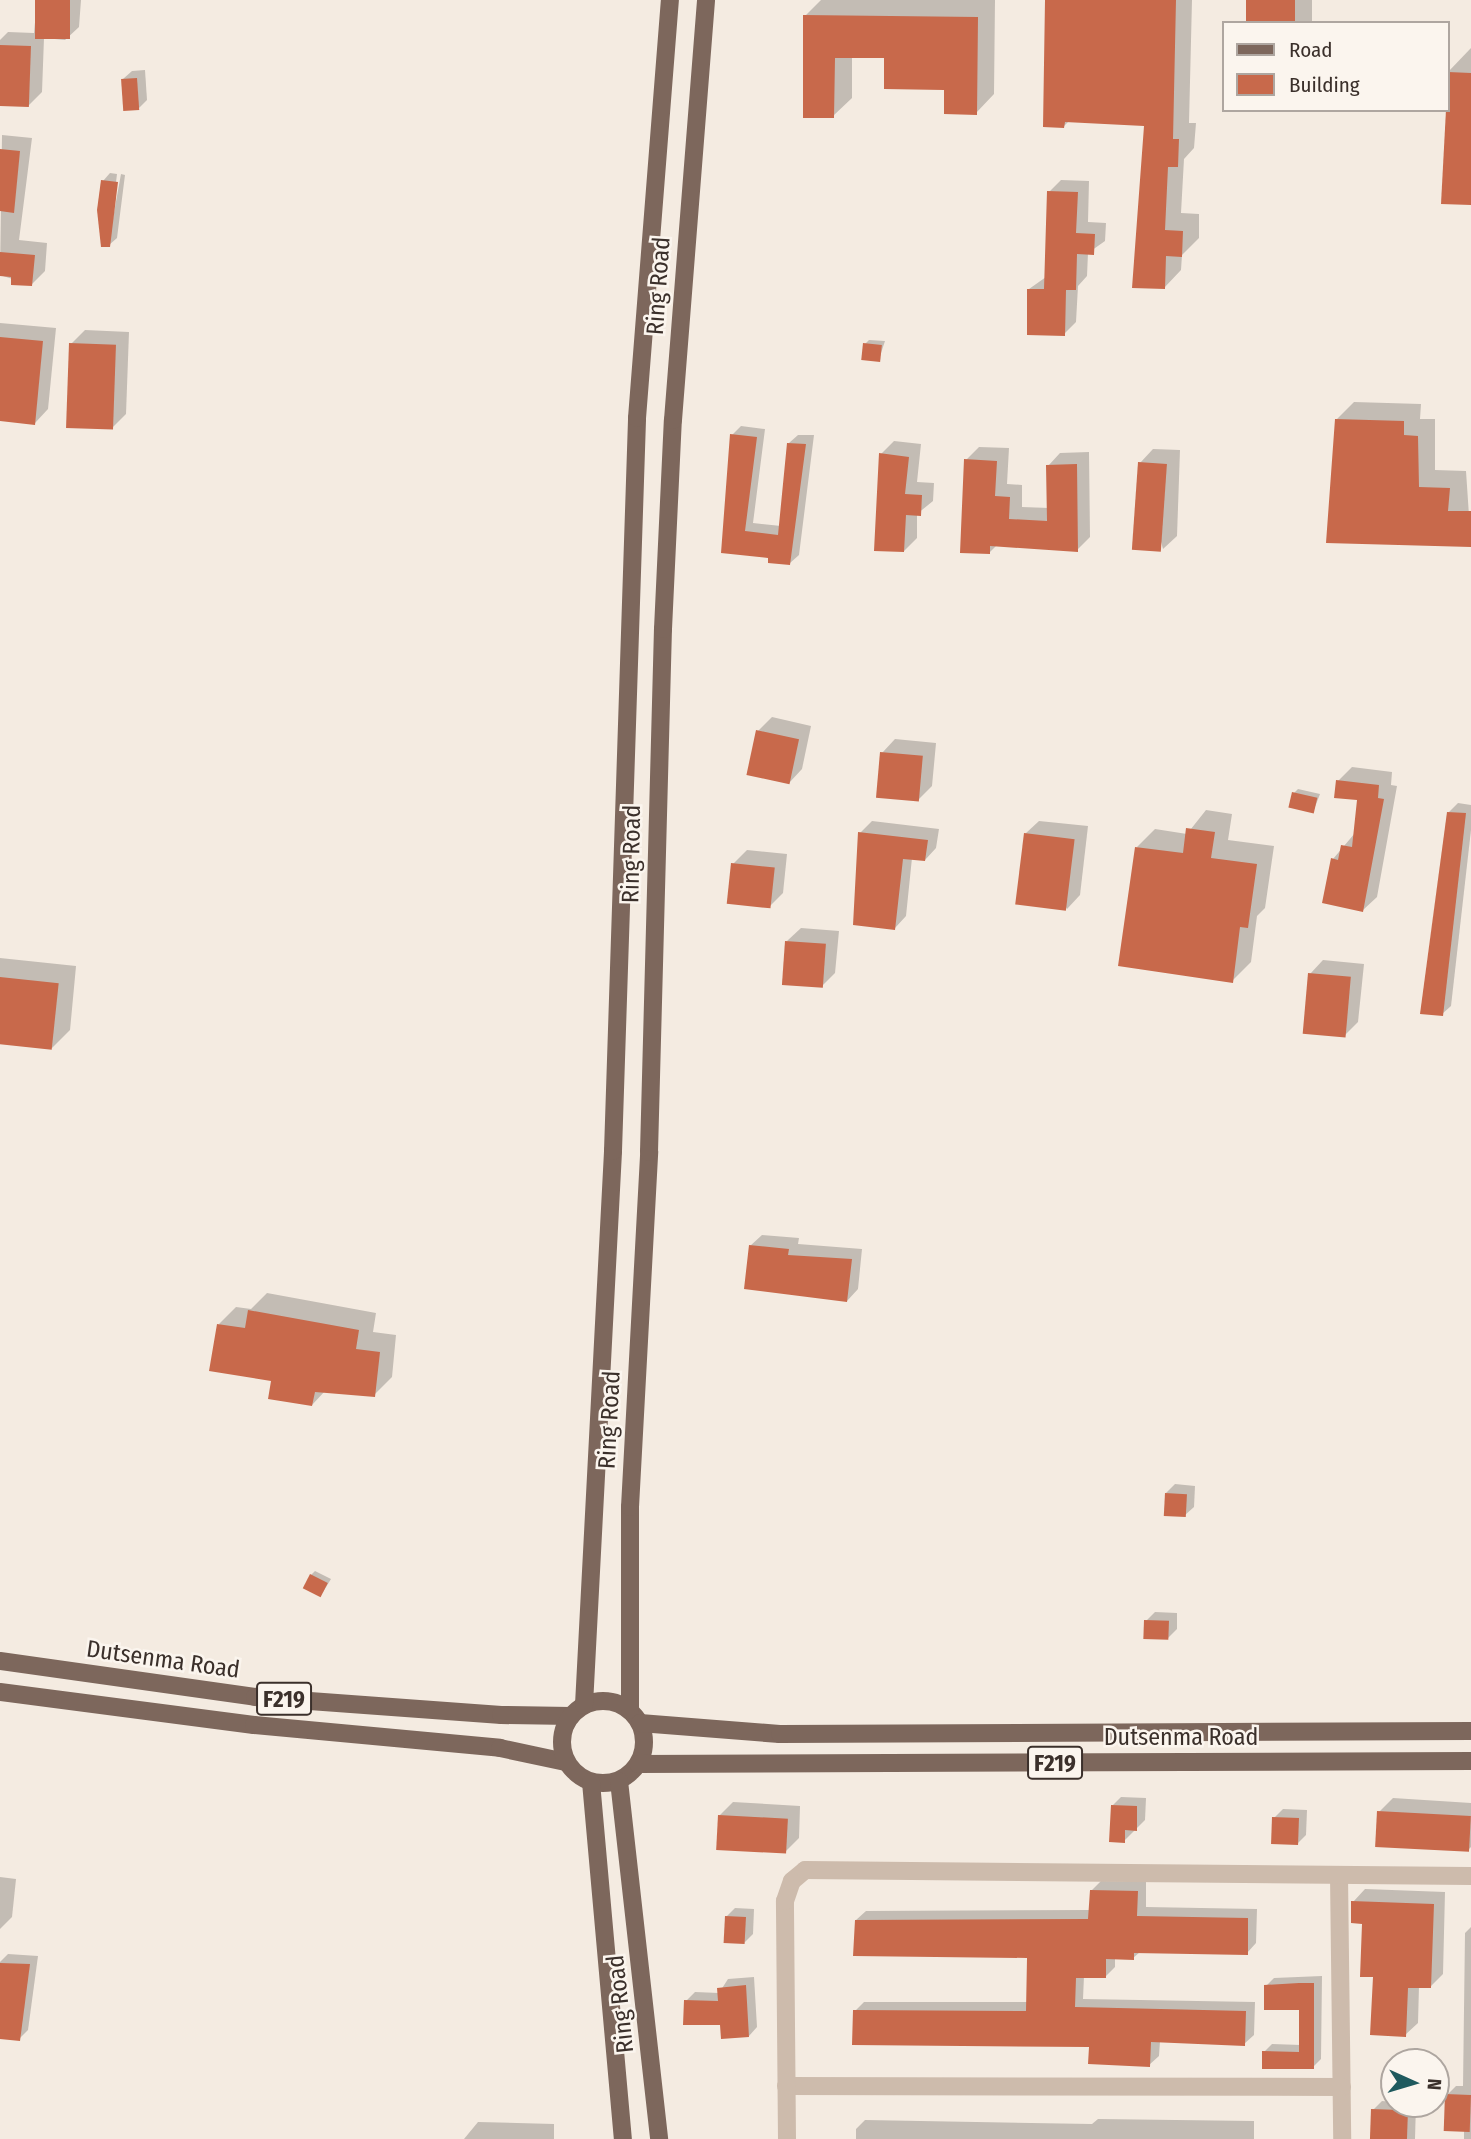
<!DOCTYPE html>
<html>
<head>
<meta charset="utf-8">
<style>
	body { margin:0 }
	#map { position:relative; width:1471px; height:2139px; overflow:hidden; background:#f4ebe1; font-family:"Fira Sans Condensed",sans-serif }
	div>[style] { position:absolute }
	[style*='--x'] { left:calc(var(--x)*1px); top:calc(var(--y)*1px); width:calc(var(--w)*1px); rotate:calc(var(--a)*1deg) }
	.shadow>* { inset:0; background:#0003; transform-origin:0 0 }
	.building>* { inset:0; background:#c8694b; transform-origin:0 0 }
	.minor>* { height:18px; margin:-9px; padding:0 9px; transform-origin:9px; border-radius:9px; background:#cdbbac }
	.primary>* { height:18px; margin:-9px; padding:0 9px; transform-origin:9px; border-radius:9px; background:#7d675c }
	.primary>.ring { margin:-9px; padding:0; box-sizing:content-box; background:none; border:18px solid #7d675c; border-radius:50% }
	span { translate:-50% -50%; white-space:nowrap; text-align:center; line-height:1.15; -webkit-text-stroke:5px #fbf5ee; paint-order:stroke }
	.shield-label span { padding:2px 5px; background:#fbf5ee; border:2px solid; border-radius:5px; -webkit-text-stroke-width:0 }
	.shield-label { font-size:23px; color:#3b302b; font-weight:700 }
	.street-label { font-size:24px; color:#3b302b }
	.legend { position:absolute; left:1222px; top:21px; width:228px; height:91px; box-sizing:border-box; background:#fbf5ee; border:2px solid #aea6a0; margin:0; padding:9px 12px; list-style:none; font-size:21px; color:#3b302b }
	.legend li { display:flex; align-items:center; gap:14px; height:35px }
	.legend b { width:35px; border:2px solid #aea6a0 }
	.north { position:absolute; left:1380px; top:2048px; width:70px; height:70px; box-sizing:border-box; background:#fbf5ee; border:2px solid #aea6a0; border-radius:50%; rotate:94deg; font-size:19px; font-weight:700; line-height:28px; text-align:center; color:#3b302b }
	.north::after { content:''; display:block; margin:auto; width:24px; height:32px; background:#1f5a5e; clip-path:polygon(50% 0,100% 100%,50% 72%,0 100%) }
</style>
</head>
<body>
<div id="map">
	<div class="shadow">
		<div style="clip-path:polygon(37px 0,81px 0,79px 27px,65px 40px,44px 38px,42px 92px,28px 106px,0 105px,0 40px,8px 32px,34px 33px)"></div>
		<div style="clip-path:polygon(821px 0,995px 0,994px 94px,976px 113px,946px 88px,886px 56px,852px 56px,852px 98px,833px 116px,805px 16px)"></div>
		<div style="clip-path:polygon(1046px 0,1192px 0,1189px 123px,1196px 123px,1194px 148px,1184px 159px,1181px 213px,1199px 214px,1199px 238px,1182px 255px,1181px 270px,1164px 288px,1146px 125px,1069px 121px,1064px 126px)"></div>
		<div style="left:1247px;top:0;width:65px;height:23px"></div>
		<div style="clip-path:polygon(1471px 48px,1471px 204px,1443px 203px,1448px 72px)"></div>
		<div style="clip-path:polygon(145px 70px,147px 100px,138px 109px,123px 79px,132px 71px)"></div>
		<div style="clip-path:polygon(2px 135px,32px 138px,19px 240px,47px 243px,45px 271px,31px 285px,0 275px)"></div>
		<div style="clip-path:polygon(110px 173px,117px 174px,109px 240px,121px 174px,125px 175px,117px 238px,109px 245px,103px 181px)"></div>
		<div style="clip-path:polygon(1061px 180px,1089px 181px,1088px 222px,1106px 223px,1105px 241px,1088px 253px,1087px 276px,1078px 286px,1076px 322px,1064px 334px,1029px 289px,1046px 277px,1049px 192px)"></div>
		<div style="clip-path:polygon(0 323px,56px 328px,48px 409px,35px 423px,0 420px)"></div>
		<div style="clip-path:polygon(85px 330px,129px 332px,126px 414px,112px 428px,71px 344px)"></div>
		<div style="clip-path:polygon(869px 340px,885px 341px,879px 359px,865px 344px)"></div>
		<div style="clip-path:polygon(1354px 402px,1421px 404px,1420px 419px,1435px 419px,1435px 470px,1466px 471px,1471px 545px,1336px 420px)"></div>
		<div style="clip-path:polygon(741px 426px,765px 429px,753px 523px,781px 526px,789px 443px,798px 435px,814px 435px,799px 555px,790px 563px,770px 556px,722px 551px,732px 435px)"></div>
		<div style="clip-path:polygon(894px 441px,921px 444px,917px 482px,934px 483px,933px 501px,917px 514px,917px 538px,904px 551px,881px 454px)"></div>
		<div style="clip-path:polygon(979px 447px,1009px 448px,1007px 484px,1022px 485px,1022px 507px,1049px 508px,1048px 466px,1060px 453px,1089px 452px,1090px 537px,1077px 550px,997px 545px,989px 553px,966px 460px)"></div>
		<div style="clip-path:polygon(1153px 449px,1180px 450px,1177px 536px,1163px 549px,1140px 463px)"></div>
		<div style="clip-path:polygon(772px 717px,811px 726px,802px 769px,789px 783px,758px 731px)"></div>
		<div style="clip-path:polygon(895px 739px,936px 743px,932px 786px,918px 800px,882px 753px)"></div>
		<div style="clip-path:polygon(1352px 767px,1392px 772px,1391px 785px,1397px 786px,1377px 897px,1363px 910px,1333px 859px,1355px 833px,1359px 799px,1338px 781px)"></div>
		<div style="clip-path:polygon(1298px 789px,1320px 794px,1313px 812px,1294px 793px)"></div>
		<div style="clip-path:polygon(1458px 803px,1471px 805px,1471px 830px,1451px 1006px,1442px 1014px,1449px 812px)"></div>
		<div style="clip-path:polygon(1206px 810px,1232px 814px,1228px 840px,1274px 846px,1265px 908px,1257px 916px,1251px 962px,1232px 981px,1137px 847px,1155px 829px,1187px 834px)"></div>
		<div style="clip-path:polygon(872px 821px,939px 829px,936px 848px,925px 860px,912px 858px,906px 916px,895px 928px,860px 833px)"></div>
		<div style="clip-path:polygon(1039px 821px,1088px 826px,1080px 895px,1067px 909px,1025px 834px)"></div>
		<div style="clip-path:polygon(747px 850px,787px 854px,783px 893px,769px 907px,733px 864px)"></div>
		<div style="clip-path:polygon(801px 928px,839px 931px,835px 973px,821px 987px,787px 941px)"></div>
		<div style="clip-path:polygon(0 958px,76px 966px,70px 1030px,52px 1048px,0 1043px)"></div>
		<div style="clip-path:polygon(1323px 960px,1364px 964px,1358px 1022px,1344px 1036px,1310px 974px)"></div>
		<div style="clip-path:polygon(762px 1235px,799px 1238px,798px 1244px,862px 1249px,858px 1289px,847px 1301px,750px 1246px)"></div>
		<div style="clip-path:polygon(267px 1293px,376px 1313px,373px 1332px,396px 1335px,392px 1377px,374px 1395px,325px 1391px,312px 1405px,273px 1380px,219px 1324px,236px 1307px,251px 1309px)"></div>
		<div style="clip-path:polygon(1175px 1484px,1195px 1486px,1194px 1507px,1185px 1515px,1166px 1493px)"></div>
		<div style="clip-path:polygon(315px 1571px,331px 1579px,321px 1595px,311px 1575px)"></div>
		<div style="clip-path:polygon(1155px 1612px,1177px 1613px,1177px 1629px,1168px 1638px,1146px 1621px)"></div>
		<div style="clip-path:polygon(1121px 1797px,1146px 1798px,1145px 1820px,1124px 1841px,1112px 1806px)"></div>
		<div style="clip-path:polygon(1393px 1798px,1471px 1803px,1471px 1847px,1468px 1850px,1379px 1812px)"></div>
		<div style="clip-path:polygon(733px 1802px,800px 1806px,799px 1838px,785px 1852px,719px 1816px)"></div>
		<div style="clip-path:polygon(1283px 1809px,1307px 1810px,1306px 1835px,1297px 1844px,1274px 1818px)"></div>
		<div style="clip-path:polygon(0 1877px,16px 1879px,12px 1917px,0 1929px)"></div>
		<div style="clip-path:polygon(1101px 1881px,1146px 1882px,1146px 1907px,1257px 1909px,1256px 1943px,1247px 1953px,1140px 1952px,1133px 1958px,1115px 1957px,1115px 1967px,1105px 1977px,1084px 1976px,1083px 1999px,1255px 2002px,1254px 2035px,1244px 2044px,1160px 2041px,1159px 2056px,1149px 2065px,1091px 2045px,855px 2011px,864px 2002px,1028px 2002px,1029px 1956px,856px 1920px,866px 1911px,1090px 1910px,1092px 1890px)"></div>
		<div style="clip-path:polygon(1365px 1889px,1445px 1892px,1443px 1974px,1430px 1987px,1419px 1986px,1418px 2023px,1405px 2035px,1374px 1976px,1364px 1922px,1353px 1902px)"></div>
		<div style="clip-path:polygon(735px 1908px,754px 1909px,753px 1934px,744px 1943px,726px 1917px)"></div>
		<div style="clip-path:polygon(1471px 1927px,1471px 2139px,1464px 2139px,1464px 2129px,1447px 2095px,1456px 2086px,1463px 2086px,1465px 1933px)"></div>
		<div style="clip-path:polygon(8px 1954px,38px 1956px,28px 2030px,19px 2039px,0 2037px,0 1962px)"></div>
		<div style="clip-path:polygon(1322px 1976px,1321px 2059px,1313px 2067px,1264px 2052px,1272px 2044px,1301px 2045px,1301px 2009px,1266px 1986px,1274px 1978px)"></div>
		<div style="clip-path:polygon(754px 1977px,757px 2027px,749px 2036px,686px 2001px,695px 1992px,719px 1993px,728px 1979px)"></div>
		<div style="clip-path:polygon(1382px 2101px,1416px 2104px,1415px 2139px,1373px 2139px,1373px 2110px)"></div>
		<div style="clip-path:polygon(1098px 2119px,1254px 2121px,1254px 2139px,856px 2139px,856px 2129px,865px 2120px,1092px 2124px)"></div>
		<div style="clip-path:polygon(478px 2122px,554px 2124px,554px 2139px,464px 2139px)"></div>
	</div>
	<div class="building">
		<div style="left:35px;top:0;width:35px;height:39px"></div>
		<div style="clip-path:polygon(1045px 0,1176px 0,1173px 139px,1179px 139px,1178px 167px,1168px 167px,1165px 230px,1183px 231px,1182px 257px,1166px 256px,1165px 289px,1132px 288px,1144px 126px,1065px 122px,1064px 128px,1043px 127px)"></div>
		<div style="left:1246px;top:0;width:49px;height:23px"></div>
		<div style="clip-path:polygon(803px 15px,978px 17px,977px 115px,944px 114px,944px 90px,884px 89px,884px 58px,835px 58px,834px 118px,803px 118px)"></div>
		<div style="left:0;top:45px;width:31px;height:61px;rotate:2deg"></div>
		<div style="clip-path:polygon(1448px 72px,1471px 73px,1471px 205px,1441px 204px)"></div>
		<div style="left:137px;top:78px;width:32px;height:16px;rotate:86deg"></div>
		<div style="clip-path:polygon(0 149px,20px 151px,14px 213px,0 211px)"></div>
		<div style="clip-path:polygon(101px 180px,118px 182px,110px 247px,101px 247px,97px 210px)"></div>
		<div style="clip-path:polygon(1047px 191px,1078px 192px,1076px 233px,1095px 234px,1094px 255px,1077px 254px,1076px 290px,1066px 290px,1065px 336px,1027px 335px,1027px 289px,1044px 289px)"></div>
		<div style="clip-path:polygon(0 252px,35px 255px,32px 286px,11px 285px,11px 277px,0 276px)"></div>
		<div style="clip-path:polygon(0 337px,43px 341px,35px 425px,0 421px)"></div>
		<div style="left:69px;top:343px;width:47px;height:85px;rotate:2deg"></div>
		<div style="left:863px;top:343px;width:19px;height:17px;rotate:6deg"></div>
		<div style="clip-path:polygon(1335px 419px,1404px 421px,1404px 435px,1418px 436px,1419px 487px,1450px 488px,1448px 511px,1471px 511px,1471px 547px,1326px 543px)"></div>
		<div style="clip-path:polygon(730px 434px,757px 437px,745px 531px,778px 535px,787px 443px,806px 444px,790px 565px,768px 563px,768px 558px,721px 553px)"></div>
		<div style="clip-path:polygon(879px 453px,909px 457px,905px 494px,922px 495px,921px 516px,906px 515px,904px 552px,874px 551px)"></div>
		<div style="clip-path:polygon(964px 459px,997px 461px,995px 496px,1010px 497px,1009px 519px,1047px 521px,1046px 465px,1077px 464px,1078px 552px,990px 546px,990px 554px,960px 553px)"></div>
		<div style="left:1138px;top:462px;width:29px;height:88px;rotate:4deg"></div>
		<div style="left:756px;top:730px;width:44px;height:46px;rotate:12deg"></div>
		<div style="left:880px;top:752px;width:43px;height:46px;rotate:5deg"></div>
		<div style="clip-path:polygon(1336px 780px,1379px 785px,1378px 798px,1384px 799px,1363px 912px,1322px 903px,1331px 858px,1338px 860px,1341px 845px,1352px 847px,1357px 800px,1334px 798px)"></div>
		<div style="left:1292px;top:792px;width:26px;height:16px;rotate:13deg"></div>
		<div style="clip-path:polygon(1447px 812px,1466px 813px,1443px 1016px,1420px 1014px)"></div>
		<div style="clip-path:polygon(1186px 828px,1215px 832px,1211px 858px,1257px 864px,1248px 928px,1240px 927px,1233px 983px,1118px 966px,1135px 847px,1183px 853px)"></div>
		<div style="clip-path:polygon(858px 832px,928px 840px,925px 861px,903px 859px,895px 930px,853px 925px)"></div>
		<div style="left:1024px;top:833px;width:51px;height:72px;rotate:7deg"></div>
		<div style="left:731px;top:863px;width:44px;height:41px;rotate:6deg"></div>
		<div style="left:785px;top:941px;width:41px;height:44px;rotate:4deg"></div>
		<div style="left:1308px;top:973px;width:43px;height:61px;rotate:5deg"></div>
		<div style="left:0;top:977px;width:59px;height:67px;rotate:6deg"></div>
		<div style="clip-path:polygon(749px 1245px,789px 1249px,788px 1255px,852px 1259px,847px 1302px,744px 1289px)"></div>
		<div style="clip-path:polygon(248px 1310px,359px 1330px,356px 1349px,380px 1352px,375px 1397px,315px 1392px,312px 1406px,268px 1399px,271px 1381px,209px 1371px,217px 1324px,245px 1328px)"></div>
		<div style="left:1165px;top:1493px;width:22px;height:23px;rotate:3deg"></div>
		<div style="left:310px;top:1574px;width:20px;height:16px;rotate:27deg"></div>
		<div style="left:1144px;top:1620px;width:25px;height:19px;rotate:2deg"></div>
		<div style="clip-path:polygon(1111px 1805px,1137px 1806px,1137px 1831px,1125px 1830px,1125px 1843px,1109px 1842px)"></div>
		<div style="left:1377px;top:1811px;width:94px;height:36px;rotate:3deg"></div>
		<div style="left:718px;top:1815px;width:70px;height:35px;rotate:3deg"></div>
		<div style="left:1272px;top:1817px;width:27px;height:27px;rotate:2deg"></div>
		<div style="clip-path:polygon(1090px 1890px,1138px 1891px,1137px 1916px,1248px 1918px,1248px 1955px,1134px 1953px,1134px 1960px,1106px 1959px,1106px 1978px,1076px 1978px,1075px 2007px,1246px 2011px,1245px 2046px,1151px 2042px,1150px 2067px,1088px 2064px,1089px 2047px,852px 2045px,853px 2010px,1026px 2011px,1027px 1958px,853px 1956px,855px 1920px,1088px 1919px)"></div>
		<div style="clip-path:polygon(1351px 1901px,1434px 1904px,1431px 1988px,1408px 1988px,1406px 2037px,1370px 2035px,1373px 1977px,1360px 1977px,1362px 1924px,1351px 1923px)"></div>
		<div style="left:725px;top:1916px;width:21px;height:27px;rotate:3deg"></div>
		<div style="clip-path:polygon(0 1963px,30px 1964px,20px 2041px,0 2039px)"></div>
		<div style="clip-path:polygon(1299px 1983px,1314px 1983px,1314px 2069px,1262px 2069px,1262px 2051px,1299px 2052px,1299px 2010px,1264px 2010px,1264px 1985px)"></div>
		<div style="clip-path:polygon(746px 1985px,749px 2037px,721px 2039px,720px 2025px,683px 2025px,684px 2000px,718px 2001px,717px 1988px)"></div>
		<div style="left:1445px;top:2094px;width:26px;height:37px;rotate:2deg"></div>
		<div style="left:1371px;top:2109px;width:37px;height:30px;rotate:2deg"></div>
	</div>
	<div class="minor">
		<div style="--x:1339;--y:1875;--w:264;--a:89.3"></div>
		<div style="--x:786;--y:2086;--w:556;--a:0.1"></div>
		<div style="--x:787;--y:2139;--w:238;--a:-90.5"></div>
		<div style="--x:785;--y:1901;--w:21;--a:-71"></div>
		<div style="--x:792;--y:1881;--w:17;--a:-40"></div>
		<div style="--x:805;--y:1870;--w:666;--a:0.52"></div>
	</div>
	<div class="primary">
		<div style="--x:0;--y:1661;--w:258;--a:8"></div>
		<div style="--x:255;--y:1697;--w:247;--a:4.2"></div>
		<div style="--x:501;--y:1715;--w:70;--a:0.8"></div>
		<div style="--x:0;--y:1692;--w:256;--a:7.4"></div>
		<div style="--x:254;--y:1725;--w:247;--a:5.3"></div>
		<div style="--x:500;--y:1748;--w:67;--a:12"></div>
		<div class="ring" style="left:562px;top:1701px;width:64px;height:64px"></div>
		<div style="--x:584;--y:1705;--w:555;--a:-87"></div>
		<div style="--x:613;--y:1151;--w:733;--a:-88.12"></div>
		<div style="--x:637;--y:418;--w:419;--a:-85.5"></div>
		<div style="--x:630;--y:1710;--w:203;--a:-90"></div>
		<div style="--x:630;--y:1507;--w:356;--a:-86.9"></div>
		<div style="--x:649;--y:1152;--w:523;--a:-88.47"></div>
		<div style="--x:663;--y:629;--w:209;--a:-87.3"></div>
		<div style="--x:673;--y:420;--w:421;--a:-85.5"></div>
		<div style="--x:640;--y:1723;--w:140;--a:4.5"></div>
		<div style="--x:780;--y:1734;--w:691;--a:-0.25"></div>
		<div style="--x:638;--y:1764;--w:833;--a:-0.21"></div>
		<div style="--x:619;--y:1781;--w:360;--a:83.6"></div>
		<div style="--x:591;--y:1782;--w:358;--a:84.9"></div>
	</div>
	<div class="shield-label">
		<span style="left:284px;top:1699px">F219</span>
		<span style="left:1055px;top:1763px">F219</span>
	</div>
	<div class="street-label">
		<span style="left:659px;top:286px;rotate:-86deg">Ring Road</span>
		<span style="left:632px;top:854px;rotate:-89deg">Ring Road</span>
		<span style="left:610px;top:1420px;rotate:-87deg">Ring Road</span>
		<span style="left:163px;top:1660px;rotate:8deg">Dutsenma Road</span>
		<span style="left:1181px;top:1738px">Dutsenma Road</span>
		<span style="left:621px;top:2004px;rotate:-96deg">Ring Road</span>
	</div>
	<ul class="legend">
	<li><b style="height:9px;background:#7d675c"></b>Road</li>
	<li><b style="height:19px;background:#c8694b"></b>Building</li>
	</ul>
	<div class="north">N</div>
</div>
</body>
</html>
